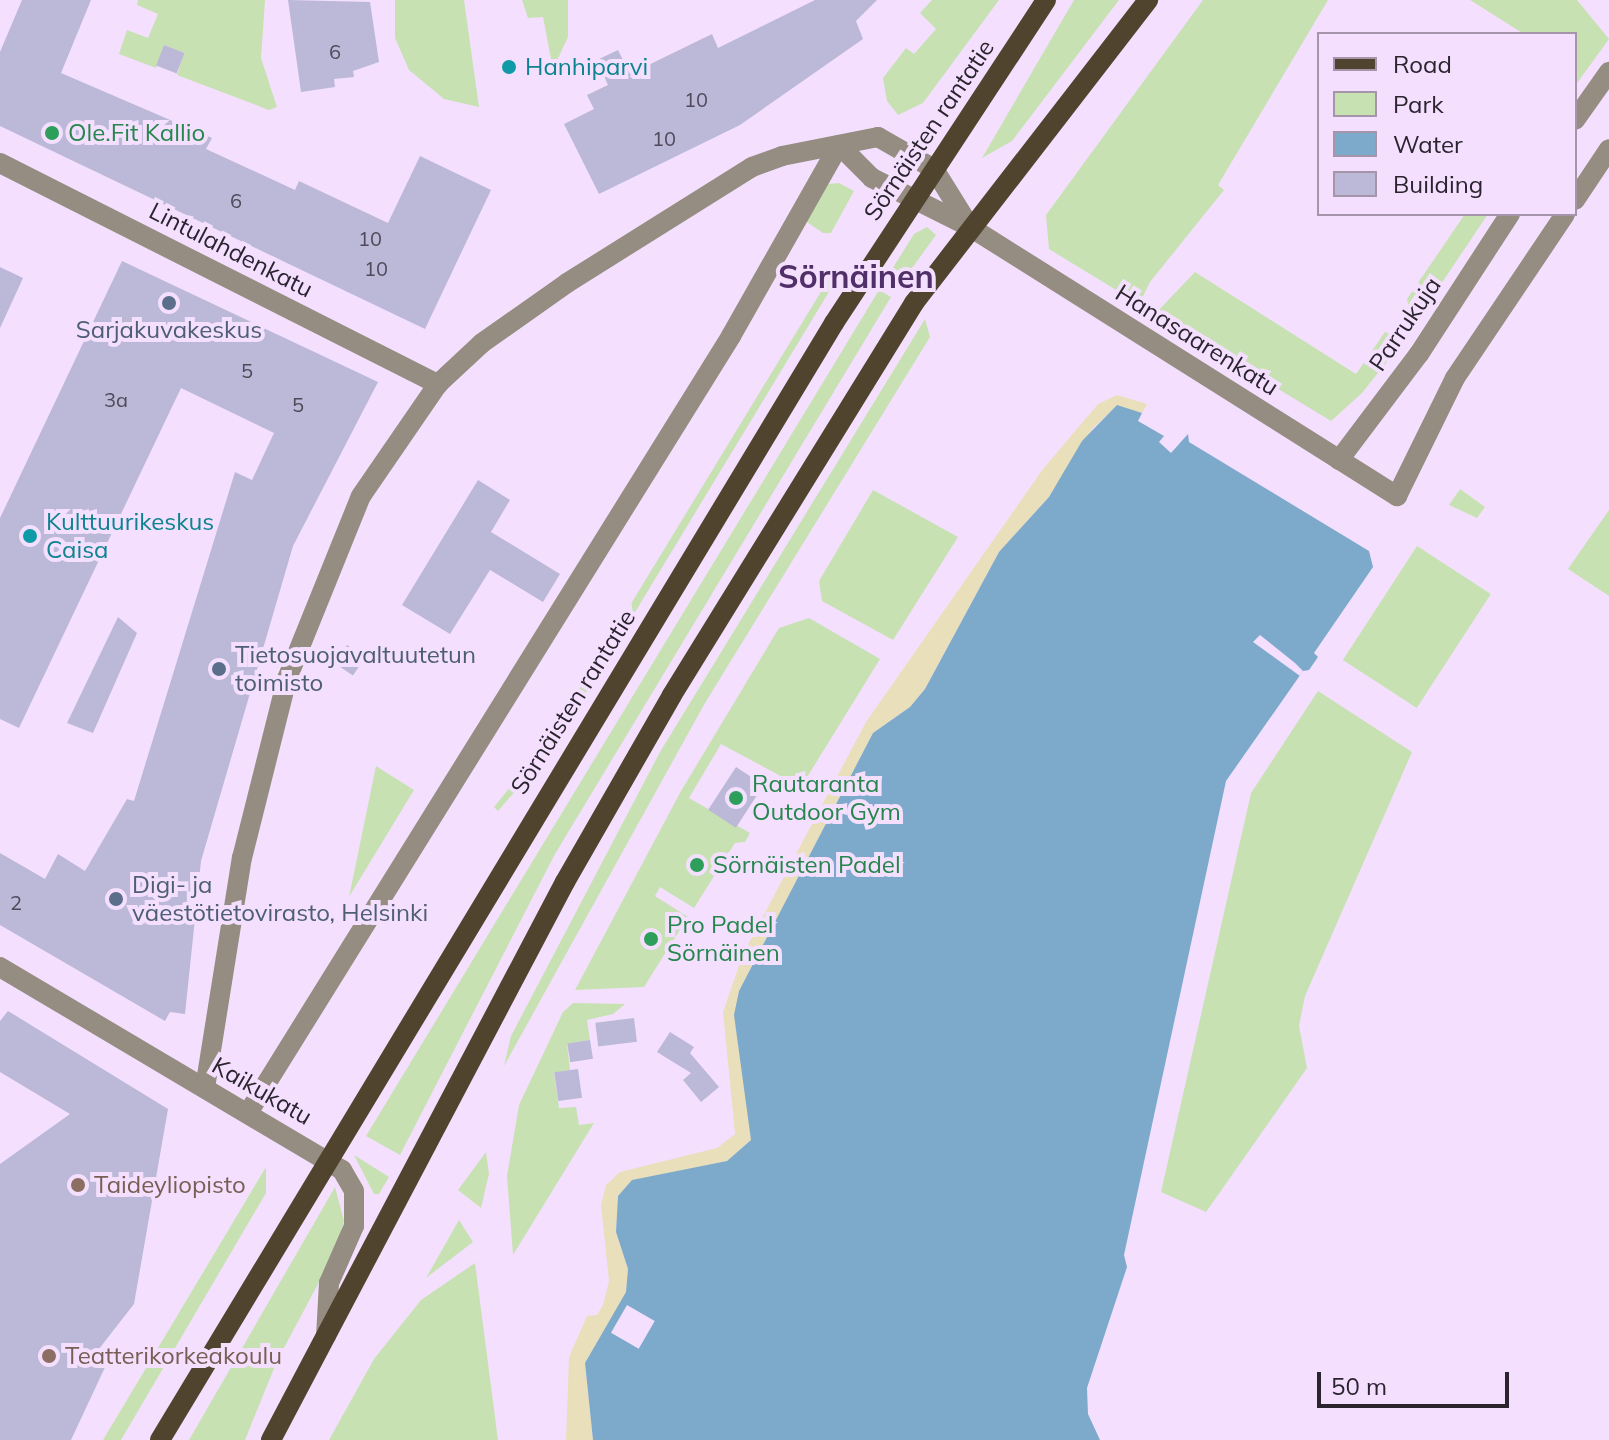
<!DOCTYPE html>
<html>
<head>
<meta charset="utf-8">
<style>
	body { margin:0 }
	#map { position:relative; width:1609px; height:1440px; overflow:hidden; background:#f4e0fe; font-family:Mulish,sans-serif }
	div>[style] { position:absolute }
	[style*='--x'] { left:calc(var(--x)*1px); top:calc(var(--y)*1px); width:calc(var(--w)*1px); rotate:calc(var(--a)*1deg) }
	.green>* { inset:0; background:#c7e1b2; transform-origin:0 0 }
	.sand>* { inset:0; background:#e9dfba }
	.water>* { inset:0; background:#7da9cb }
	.pier>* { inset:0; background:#f4e0fe; transform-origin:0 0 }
	.building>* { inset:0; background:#bbb8d8; transform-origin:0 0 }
	.minor>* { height:20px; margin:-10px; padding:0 10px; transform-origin:10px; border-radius:10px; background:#958d81 }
	.major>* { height:20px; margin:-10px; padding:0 10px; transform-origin:10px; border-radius:10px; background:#51442e }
	.dots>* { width:22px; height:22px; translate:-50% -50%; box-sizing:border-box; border:4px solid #f4e0fe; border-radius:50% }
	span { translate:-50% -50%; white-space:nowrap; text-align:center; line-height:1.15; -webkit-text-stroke:8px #f4e0fe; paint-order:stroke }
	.number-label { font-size:20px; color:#4f4959 }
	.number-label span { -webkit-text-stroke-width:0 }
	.culture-label { font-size:24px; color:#0d838f }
	.left { translate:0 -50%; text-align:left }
	.street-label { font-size:24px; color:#2b242f }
	.leisure-label { font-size:24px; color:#27864d }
	.service-label { font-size:24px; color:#4e5e75 }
	.education-label { font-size:24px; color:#785e54 }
	.district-label { font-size:32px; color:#513069; font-weight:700 }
	.legend { position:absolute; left:1317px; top:32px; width:260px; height:184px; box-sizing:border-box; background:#f4e0fe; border:2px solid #a495ab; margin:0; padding:10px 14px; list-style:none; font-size:24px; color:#2b242f }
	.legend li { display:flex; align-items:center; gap:16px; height:40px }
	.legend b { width:40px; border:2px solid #a495ab }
	.scale { position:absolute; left:1317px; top:1372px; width:192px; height:36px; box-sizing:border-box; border:4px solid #2b242f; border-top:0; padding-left:10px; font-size:24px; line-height:28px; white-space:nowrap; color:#2b242f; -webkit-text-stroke:6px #f4e0fe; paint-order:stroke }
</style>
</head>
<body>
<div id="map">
	<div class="green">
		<div style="clip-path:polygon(138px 0,265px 0,261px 58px,277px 107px,269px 110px,177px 75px,184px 53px,164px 45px,156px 68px,119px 54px,127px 30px,148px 38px,158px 14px,137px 5px)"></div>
		<div style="clip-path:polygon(395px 0,464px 0,479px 107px,444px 99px,409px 70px,395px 38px)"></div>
		<div style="clip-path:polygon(522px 0,568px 0,568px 37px,553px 69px,543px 17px,528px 18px)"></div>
		<div style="clip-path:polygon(932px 0,999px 0,923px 103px,898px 115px,887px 101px,883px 78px,906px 48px,914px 54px,936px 29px,920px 13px)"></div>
		<div style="clip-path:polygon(1074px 0,1119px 0,1012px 141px,982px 158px)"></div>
		<div style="clip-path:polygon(1203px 0,1328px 0,1218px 185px,1224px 190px,1150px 282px,1139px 304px,1049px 249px,1046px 215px)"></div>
		<div style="clip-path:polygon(1470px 0,1577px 0,1609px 39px,1575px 86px,1575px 34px,1524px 34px)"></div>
		<div style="clip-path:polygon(839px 183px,854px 191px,831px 233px,823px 233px,804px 220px,828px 184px)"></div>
		<div style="clip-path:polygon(1465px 214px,1488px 214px,1421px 314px,1409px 310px,1407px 299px)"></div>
		<div style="clip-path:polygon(927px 227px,936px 235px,902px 282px,889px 274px,914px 234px)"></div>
		<div style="clip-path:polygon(833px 272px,841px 272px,554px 746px,498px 811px,494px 807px,548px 740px)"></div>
		<div style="clip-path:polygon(1195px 272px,1356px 374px,1385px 332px,1405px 339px,1362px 393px,1331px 421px,1155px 314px)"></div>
		<div style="clip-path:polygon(879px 290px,891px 297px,555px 854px,400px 1155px,366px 1136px)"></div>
		<div style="clip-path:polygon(925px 319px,930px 337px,705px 703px,504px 1066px,511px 1036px,660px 752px)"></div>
		<div style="clip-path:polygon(1460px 489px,1485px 507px,1477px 518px,1449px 505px)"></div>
		<div style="clip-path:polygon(873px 490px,958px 537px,893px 640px,822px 601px,819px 581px)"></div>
		<div style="clip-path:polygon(1609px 510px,1609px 596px,1568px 569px)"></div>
		<div style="left:1417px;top:546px;width:88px;height:136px;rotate:33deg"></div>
		<div style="clip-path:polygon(809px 618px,880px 659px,801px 787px,721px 744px,689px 798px,750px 833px,745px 842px,735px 843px,694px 908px,660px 887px,655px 896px,688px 917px,644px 987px,575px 990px,681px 791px,779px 628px)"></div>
		<div style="clip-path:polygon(1318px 691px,1412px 752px,1305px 996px,1299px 1026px,1307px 1068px,1206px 1212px,1161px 1192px,1251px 793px)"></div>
		<div style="clip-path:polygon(376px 766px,414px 790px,349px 897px)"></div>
		<div style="clip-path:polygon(573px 1003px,625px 1004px,613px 1014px,587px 1020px,590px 1040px,567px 1044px,570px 1070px,554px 1073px,559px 1108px,576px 1107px,579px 1125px,594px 1123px,513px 1255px,507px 1176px,519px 1105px,563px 1012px)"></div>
		<div style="clip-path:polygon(486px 1152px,489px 1174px,481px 1208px,458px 1190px)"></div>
		<div style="clip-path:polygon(354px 1155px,389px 1177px,379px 1194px,374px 1194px)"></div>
		<div style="clip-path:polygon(266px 1167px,266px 1193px,121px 1440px,103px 1440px)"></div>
		<div style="clip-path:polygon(335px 1187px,344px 1221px,335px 1252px,277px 1361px,245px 1440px,189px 1440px)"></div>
		<div style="clip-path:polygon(459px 1220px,473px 1242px,426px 1278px)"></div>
		<div style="clip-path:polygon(475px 1263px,498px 1440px,329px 1440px,374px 1359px,421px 1300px)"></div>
	</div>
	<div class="sand">
		<div style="clip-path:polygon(1117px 395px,1147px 404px,1142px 413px,1117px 406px,1093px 428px,1049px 497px,999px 552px,925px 689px,910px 707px,873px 733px,739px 991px,751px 1140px,727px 1161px,632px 1181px,618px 1196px,616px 1232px,628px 1269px,626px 1293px,585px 1363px,593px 1440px,566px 1440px,569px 1357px,587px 1316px,597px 1315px,603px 1305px,609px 1281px,601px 1205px,606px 1185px,620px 1172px,717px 1148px,735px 1134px,723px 1012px,743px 954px,866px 722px,1043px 469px,1098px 404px)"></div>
	</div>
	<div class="water">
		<div style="clip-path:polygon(1117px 405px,1142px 413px,1138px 421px,1164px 436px,1159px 442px,1171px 453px,1188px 434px,1189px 442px,1369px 551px,1373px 567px,1314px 653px,1318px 657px,1309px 670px,1303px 671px,1226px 781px,1124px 1255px,1127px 1267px,1087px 1388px,1088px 1414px,1100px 1440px,593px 1440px,585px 1363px,626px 1292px,628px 1269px,616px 1232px,618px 1196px,632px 1180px,727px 1161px,751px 1140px,734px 1015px,739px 991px,873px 733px,910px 707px,925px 689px,999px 552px,1049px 497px,1082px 441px)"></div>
	</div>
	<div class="pier">
		<div style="clip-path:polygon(1260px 635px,1295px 663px,1303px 671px,1300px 676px,1253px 642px)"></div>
		<div style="left:627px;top:1305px;width:32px;height:32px;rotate:30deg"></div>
	</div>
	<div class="building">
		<div style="clip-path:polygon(22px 0,91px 0,61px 73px,212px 138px,206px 149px,295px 190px,299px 181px,388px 223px,420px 156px,491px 190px,425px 329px,0 126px,0 52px)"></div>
		<div style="clip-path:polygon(288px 0,370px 2px,379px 62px,353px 71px,354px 77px,334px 79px,335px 87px,301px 92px)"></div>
		<div style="clip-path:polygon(815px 0,877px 0,856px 21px,863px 39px,740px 125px,599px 194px,564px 124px,594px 109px,587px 95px,608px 85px,597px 60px,618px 50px,630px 74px,712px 34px,718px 48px)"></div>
		<div style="left:164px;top:45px;width:22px;height:22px;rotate:21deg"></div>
		<div style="clip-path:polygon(122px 261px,378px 382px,293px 546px,201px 861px,185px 1014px,170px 1012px,165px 1021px,0 925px,0 853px,45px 879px,58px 854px,85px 871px,127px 799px,134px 801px,235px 472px,252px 480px,274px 433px,181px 388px,19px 728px,0 719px,0 518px)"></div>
		<div style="clip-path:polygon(0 267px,23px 278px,0 328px)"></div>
		<div style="clip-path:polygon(478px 480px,510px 500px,491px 532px,560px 574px,543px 602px,490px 570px,450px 634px,402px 605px)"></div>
		<div style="clip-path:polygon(118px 617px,137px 633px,93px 733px,67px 723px)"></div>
		<div style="left:347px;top:645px;width:22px;height:22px;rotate:34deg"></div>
		<div style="left:736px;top:767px;width:33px;height:51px;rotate:33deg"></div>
		<div style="clip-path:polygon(8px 1011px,168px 1109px,134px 1304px,95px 1354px,107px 1363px,71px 1440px,0 1440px,0 1164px,70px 1114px,0 1072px,0 1021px)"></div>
		<div style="left:634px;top:1018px;width:24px;height:39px;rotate:83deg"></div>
		<div style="clip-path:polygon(670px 1032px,694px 1047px,690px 1053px,719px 1087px,701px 1102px,683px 1080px,691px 1073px,657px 1052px)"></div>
		<div style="left:590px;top:1040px;width:19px;height:23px;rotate:81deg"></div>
		<div style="left:578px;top:1069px;width:29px;height:24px;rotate:82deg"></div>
	</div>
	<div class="minor">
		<div style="--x:1575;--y:120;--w:59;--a:-54.7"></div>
		<div style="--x:839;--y:145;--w:47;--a:45"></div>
		<div style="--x:872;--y:178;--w:110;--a:26.6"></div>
		<div style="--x:970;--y:227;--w:505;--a:32.21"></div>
		<div style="--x:1397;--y:496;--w:131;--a:-63.8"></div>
		<div style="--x:1455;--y:378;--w:197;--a:-56.1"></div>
		<div style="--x:0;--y:163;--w:491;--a:26.8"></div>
		<div style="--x:1575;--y:200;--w:61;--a:-56.3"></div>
		<div style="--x:1339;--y:460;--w:133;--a:-53"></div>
		<div style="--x:1419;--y:354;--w:167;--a:-57"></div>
		<div style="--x:0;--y:967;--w:398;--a:30.7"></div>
		<div style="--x:342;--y:1170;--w:24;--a:60"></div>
		<div style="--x:354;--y:1191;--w:35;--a:90"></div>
		<div style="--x:354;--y:1226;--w:62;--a:113.7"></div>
		<div style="--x:329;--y:1283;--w:53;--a:93.2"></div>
		<div style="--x:205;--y:1088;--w:233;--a:-80.9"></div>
		<div style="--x:242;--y:858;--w:185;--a:-75.9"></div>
		<div style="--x:287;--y:679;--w:197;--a:-68"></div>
		<div style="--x:361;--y:496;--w:136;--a:-55.5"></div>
		<div style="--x:438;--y:384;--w:60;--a:-43"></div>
		<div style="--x:482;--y:343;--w:104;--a:-35.2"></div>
		<div style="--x:567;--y:283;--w:218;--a:-32.1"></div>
		<div style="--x:752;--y:167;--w:32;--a:-20"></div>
		<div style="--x:782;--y:156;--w:98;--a:-11.2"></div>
		<div style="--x:878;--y:137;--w:64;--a:29.7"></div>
		<div style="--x:934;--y:169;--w:68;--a:58.2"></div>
		<div style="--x:248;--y:1113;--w:915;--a:-58.13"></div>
		<div style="--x:731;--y:336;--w:219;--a:-60.5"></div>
	</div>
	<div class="major">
		<div style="--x:160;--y:1440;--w:1305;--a:-58.89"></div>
		<div style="--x:834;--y:323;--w:386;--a:-56.7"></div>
		<div style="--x:271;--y:1440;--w:631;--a:-62.22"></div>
		<div style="--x:565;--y:882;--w:215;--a:-60.2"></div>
		<div style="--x:672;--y:695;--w:461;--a:-58.3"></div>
		<div style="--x:914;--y:303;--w:383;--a:-52.3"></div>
	</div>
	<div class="dots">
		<div style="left:509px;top:67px;background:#0f9aa8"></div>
		<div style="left:52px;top:133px;background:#2e9e5b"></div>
		<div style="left:169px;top:303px;background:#5c6f8a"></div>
		<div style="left:30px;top:536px;background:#0f9aa8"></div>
		<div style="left:219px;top:669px;background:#5c6f8a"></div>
		<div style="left:736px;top:798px;background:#2e9e5b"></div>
		<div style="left:697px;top:865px;background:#2e9e5b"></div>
		<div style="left:116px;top:899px;background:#5c6f8a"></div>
		<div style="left:651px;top:939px;background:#2e9e5b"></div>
		<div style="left:78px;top:1185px;background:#8d6e63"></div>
		<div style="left:49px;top:1356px;background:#8d6e63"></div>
	</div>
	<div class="number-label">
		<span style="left:335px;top:51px">6</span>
		<span style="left:696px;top:99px">10</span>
		<span style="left:664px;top:138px">10</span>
		<span style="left:236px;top:200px">6</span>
		<span style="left:370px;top:238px">10</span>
		<span style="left:376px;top:268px">10</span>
		<span style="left:247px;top:370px">5</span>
		<span style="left:116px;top:399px">3a</span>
		<span style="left:298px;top:404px">5</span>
		<span style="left:16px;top:902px">2</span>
	</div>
	<div class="culture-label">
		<span class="left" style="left:525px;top:67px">Hanhiparvi</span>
		<span class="left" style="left:46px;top:536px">Kulttuurikeskus<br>Caisa</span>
	</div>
	<div class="street-label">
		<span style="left:929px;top:130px;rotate:-56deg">Sörnäisten rantatie</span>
		<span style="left:231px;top:250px;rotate:27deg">Lintulahdenkatu</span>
		<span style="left:1405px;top:324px;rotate:-56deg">Parrukuja</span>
		<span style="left:1197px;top:340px;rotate:32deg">Hanasaarenkatu</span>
		<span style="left:573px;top:702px;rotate:-58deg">Sörnäisten rantatie</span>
		<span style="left:262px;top:1091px;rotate:30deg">Kaikukatu</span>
	</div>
	<div class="leisure-label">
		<span class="left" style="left:68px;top:133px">Ole.Fit Kallio</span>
		<span class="left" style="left:752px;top:798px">Rautaranta<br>Outdoor Gym</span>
		<span class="left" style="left:713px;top:865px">Sörnäisten Padel</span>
		<span class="left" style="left:667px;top:939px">Pro Padel<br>Sörnäinen</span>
	</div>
	<div class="service-label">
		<span style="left:169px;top:330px">Sarjakuvakeskus</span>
		<span class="left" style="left:235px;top:669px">Tietosuojavaltuutetun<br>toimisto</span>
		<span class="left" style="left:132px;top:899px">Digi- ja<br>väestötietovirasto, Helsinki</span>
	</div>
	<div class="education-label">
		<span class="left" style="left:94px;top:1185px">Taideyliopisto</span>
		<span class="left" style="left:65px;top:1356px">Teatterikorkeakoulu</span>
	</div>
	<div class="district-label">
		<span style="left:856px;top:276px">Sörnäinen</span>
	</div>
	<ul class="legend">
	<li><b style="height:10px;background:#51442e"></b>Road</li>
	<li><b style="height:22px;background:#c7e1b2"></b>Park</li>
	<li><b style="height:22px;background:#7da9cb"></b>Water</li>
	<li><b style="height:22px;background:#bbb8d8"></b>Building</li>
	</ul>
	<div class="scale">50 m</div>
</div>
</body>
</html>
